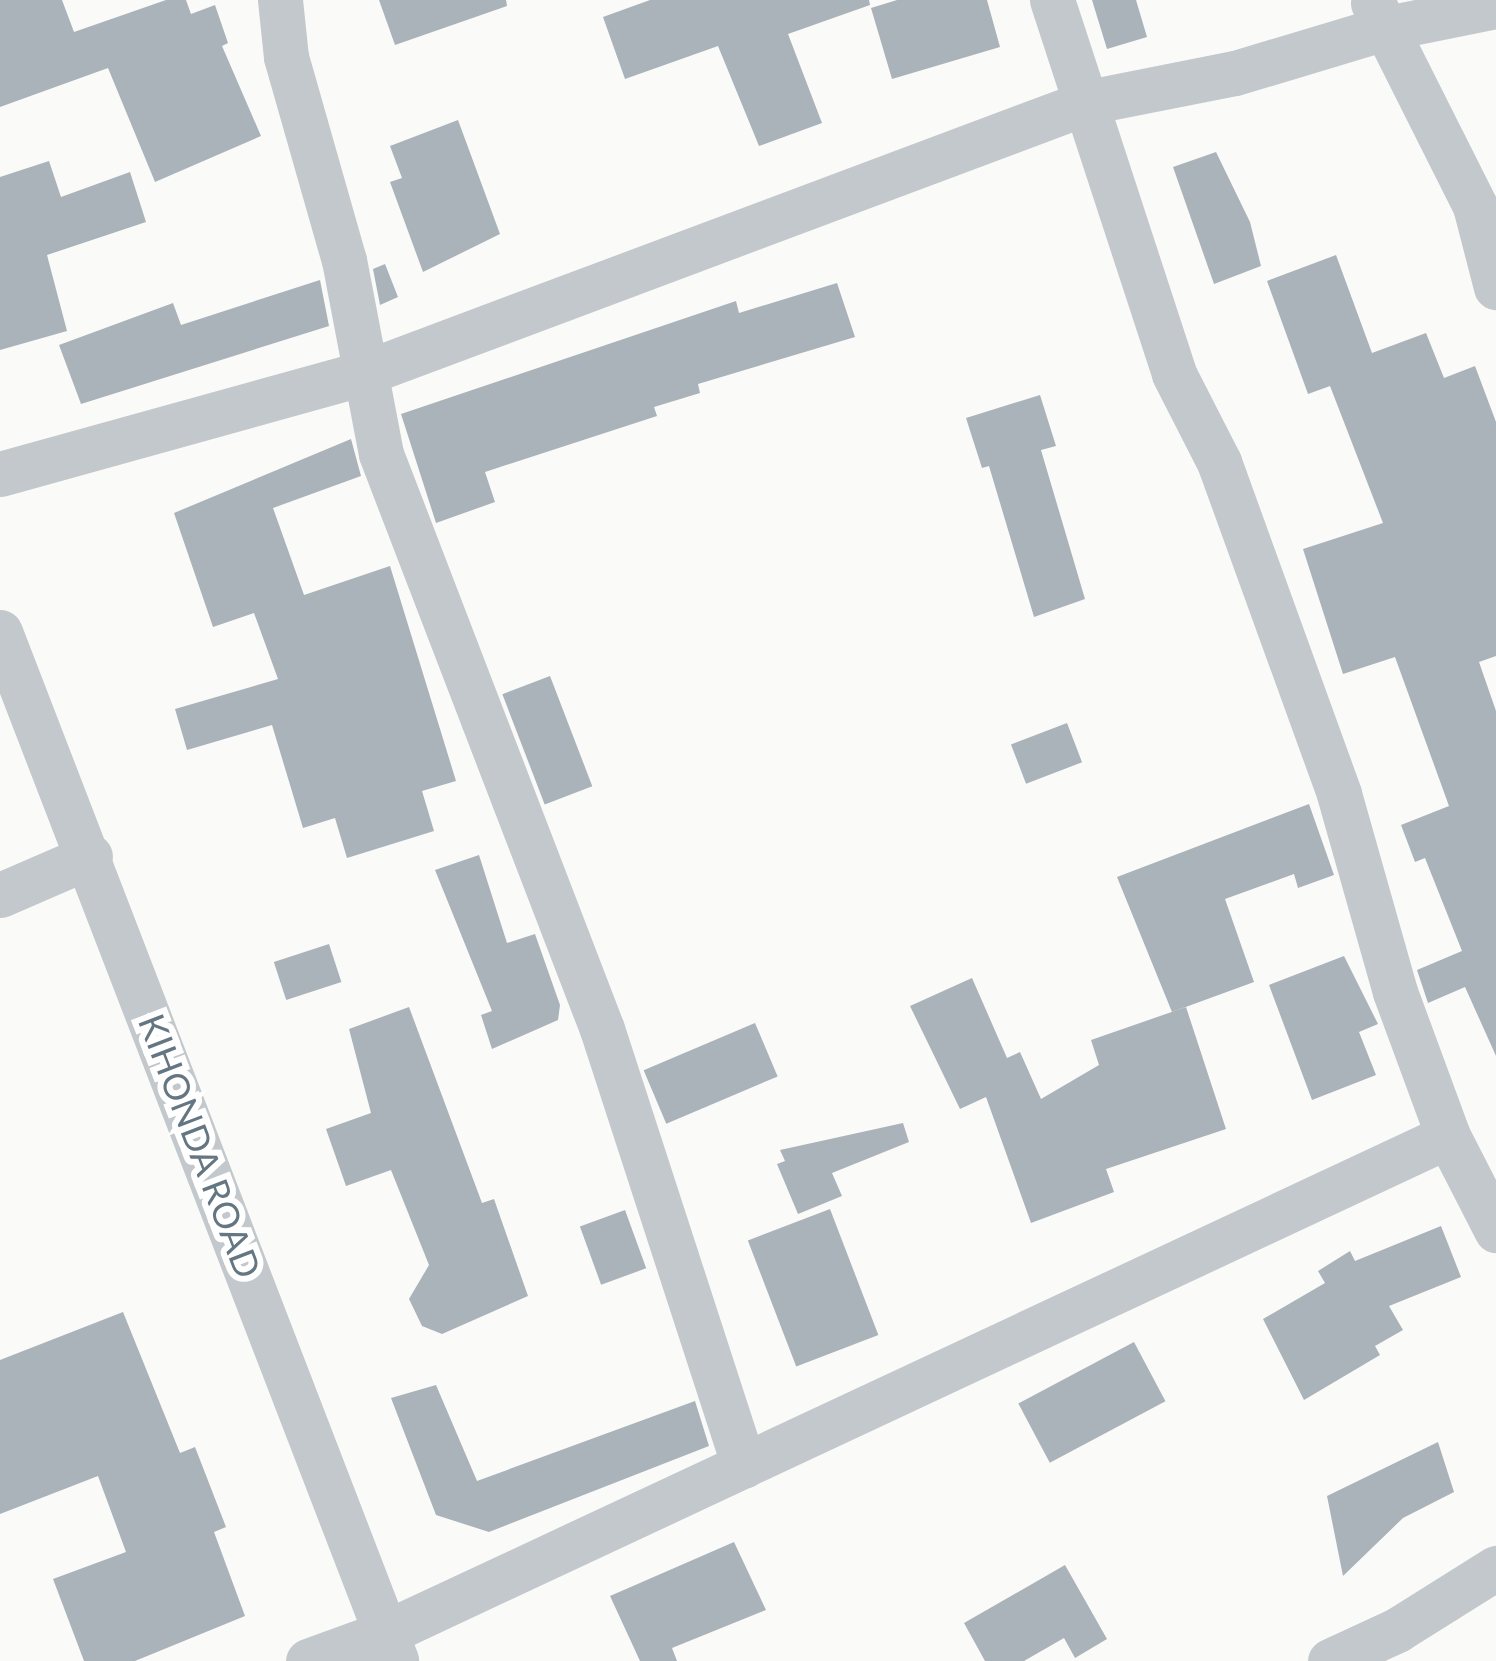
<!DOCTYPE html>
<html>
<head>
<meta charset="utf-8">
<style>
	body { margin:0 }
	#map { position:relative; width:1496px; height:1661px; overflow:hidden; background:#fafaf8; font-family:Lato,sans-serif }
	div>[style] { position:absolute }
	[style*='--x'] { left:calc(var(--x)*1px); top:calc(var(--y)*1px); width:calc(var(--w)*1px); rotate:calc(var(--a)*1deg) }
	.building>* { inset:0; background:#aab3b9; transform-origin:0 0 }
	.minor>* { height:45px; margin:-22.5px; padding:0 22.5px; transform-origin:22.5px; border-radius:22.5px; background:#c3c8cc }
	span { translate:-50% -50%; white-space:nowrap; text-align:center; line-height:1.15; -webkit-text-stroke:12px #fff; paint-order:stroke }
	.street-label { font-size:36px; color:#657683 }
</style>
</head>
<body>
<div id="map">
	<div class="building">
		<div style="clip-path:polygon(0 0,62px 0,74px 32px,166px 0,186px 0,191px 14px,215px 5px,228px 43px,222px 46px,261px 136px,155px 182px,108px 68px,0 107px)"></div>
		<div style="clip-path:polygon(379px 0,506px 0,507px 6px,395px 45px)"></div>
		<div style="clip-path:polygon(650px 0,869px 0,870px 5px,788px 34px,822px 123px,759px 146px,718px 46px,625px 79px,603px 17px)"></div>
		<div style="clip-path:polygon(897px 0,987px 0,1000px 47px,892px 79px,871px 8px)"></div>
		<div style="clip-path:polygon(1092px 0,1136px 0,1147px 37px,1107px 49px)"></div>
		<div style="clip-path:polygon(458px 120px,500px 234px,423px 272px,390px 182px,402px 178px,390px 146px)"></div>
		<div style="clip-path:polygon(1216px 152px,1250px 222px,1261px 266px,1214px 284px,1173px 167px)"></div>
		<div style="clip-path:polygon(49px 161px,61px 197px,130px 172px,146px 222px,47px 255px,67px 331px,0 350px,0 177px)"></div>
		<div style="clip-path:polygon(1336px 255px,1372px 353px,1426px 333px,1444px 378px,1475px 366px,1496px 422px,1496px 656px,1479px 662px,1496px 711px,1496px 1056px,1465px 987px,1428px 1003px,1417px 970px,1462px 951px,1425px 858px,1415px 862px,1401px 825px,1449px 806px,1395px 657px,1343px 674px,1303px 549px,1383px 523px,1330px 386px,1308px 394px,1267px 281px)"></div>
		<div style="clip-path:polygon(385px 264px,398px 297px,380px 305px,373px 269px)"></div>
		<div style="clip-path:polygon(320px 280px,329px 326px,81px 404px,59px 345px,173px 303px,181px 325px)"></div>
		<div style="clip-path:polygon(837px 283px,855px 337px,698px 384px,700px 393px,654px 407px,657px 416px,485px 472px,495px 502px,436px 523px,401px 414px,736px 301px,739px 313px)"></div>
		<div style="clip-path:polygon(1040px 395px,1056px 446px,1041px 450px,1085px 599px,1034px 617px,989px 466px,982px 468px,966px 418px)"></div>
		<div style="clip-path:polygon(351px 439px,361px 476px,273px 508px,304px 595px,390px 566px,456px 781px,422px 791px,434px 831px,347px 858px,335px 818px,303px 828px,272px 725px,187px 750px,175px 709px,278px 679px,254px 613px,213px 627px,174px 513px)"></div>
		<div style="left:550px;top:676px;width:118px;height:51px;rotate:69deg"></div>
		<div style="left:1067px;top:723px;width:42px;height:60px;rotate:69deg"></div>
		<div style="clip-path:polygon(1309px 804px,1334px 875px,1298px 888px,1294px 874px,1225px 899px,1254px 982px,1172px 1012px,1117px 877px)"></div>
		<div style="clip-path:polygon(479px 855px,507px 943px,535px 934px,560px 1005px,558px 1020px,492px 1049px,481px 1015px,492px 1011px,435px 870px)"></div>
		<div style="left:329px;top:944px;width:40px;height:58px;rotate:72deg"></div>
		<div style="clip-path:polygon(1344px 956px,1378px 1024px,1359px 1032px,1376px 1075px,1312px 1100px,1269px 985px)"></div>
		<div style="clip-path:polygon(972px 978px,1007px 1058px,1020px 1052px,1041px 1099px,1099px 1065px,1091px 1040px,1186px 1007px,1226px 1129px,1106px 1169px,1114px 1192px,1031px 1223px,986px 1097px,960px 1109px,910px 1006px)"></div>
		<div style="clip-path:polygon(409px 1007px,482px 1203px,494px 1199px,528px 1296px,442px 1334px,422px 1326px,409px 1299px,429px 1265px,391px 1170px,346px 1186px,326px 1129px,371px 1113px,349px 1029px)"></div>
		<div style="left:755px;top:1023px;width:58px;height:121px;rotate:67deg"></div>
		<div style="clip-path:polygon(903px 1123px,909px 1142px,832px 1173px,842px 1196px,798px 1214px,777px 1164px,785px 1161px,780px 1150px)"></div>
		<div style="left:830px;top:1209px;width:135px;height:88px;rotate:69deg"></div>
		<div style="left:625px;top:1210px;width:62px;height:48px;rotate:70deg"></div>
		<div style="clip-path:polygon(1441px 1226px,1461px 1277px,1389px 1306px,1403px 1330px,1375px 1346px,1380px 1355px,1304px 1400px,1263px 1319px,1325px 1283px,1318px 1271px,1350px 1251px,1355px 1261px)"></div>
		<div style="clip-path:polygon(123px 1312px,180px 1453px,195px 1447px,226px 1527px,214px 1532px,245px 1616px,135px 1661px,84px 1661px,53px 1579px,126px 1552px,98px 1476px,0 1514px,0 1360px)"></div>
		<div style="left:1134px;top:1342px;width:67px;height:131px;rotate:62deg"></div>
		<div style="clip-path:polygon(436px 1385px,477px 1481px,695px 1401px,709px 1446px,489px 1532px,436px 1515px,391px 1398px)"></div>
		<div style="clip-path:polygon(1438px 1442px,1454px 1492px,1403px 1518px,1343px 1576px,1327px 1496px)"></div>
		<div style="clip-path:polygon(734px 1542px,766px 1610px,672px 1648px,677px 1661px,640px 1661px,610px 1596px)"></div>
		<div style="clip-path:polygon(1065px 1565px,1107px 1639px,1075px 1658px,1064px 1638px,1024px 1661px,985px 1661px,964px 1623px)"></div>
	</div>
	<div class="minor">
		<div style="--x:280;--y:0;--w:57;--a:84"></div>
		<div style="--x:286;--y:57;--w:211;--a:74.1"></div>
		<div style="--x:344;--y:260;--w:197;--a:79.2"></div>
		<div style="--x:381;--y:454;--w:616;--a:68.98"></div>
		<div style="--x:602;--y:1029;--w:459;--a:72"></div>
		<div style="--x:1052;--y:0;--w:393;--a:71.9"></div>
		<div style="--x:1174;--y:374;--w:99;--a:62.9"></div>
		<div style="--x:1219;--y:462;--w:353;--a:70.1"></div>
		<div style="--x:1339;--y:794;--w:206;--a:74.2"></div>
		<div style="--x:1395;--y:992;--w:153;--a:69.8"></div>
		<div style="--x:1448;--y:1136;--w:106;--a:62.9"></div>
		<div style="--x:1373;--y:3;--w:227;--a:63.3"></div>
		<div style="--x:1475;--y:206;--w:84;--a:75.5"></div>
		<div style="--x:0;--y:474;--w:381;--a:-15.5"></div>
		<div style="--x:367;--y:372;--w:770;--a:-20.53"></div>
		<div style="--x:1088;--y:102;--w:150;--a:-11.2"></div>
		<div style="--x:1235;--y:73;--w:153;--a:-16.7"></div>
		<div style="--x:1382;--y:29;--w:116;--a:-11.4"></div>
		<div style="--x:0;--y:632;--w:1102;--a:68.93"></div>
		<div style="--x:0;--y:895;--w:98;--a:-23.4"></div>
		<div style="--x:308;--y:1661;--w:82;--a:-20"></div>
		<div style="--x:385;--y:1633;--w:1173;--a:-25.06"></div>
		<div style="--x:1330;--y:1661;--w:74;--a:-24.8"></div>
		<div style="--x:1397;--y:1630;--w:117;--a:-32.1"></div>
	</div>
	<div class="street-label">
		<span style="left:200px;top:1146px;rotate:69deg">KIHONDA ROAD</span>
	</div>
</div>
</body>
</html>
